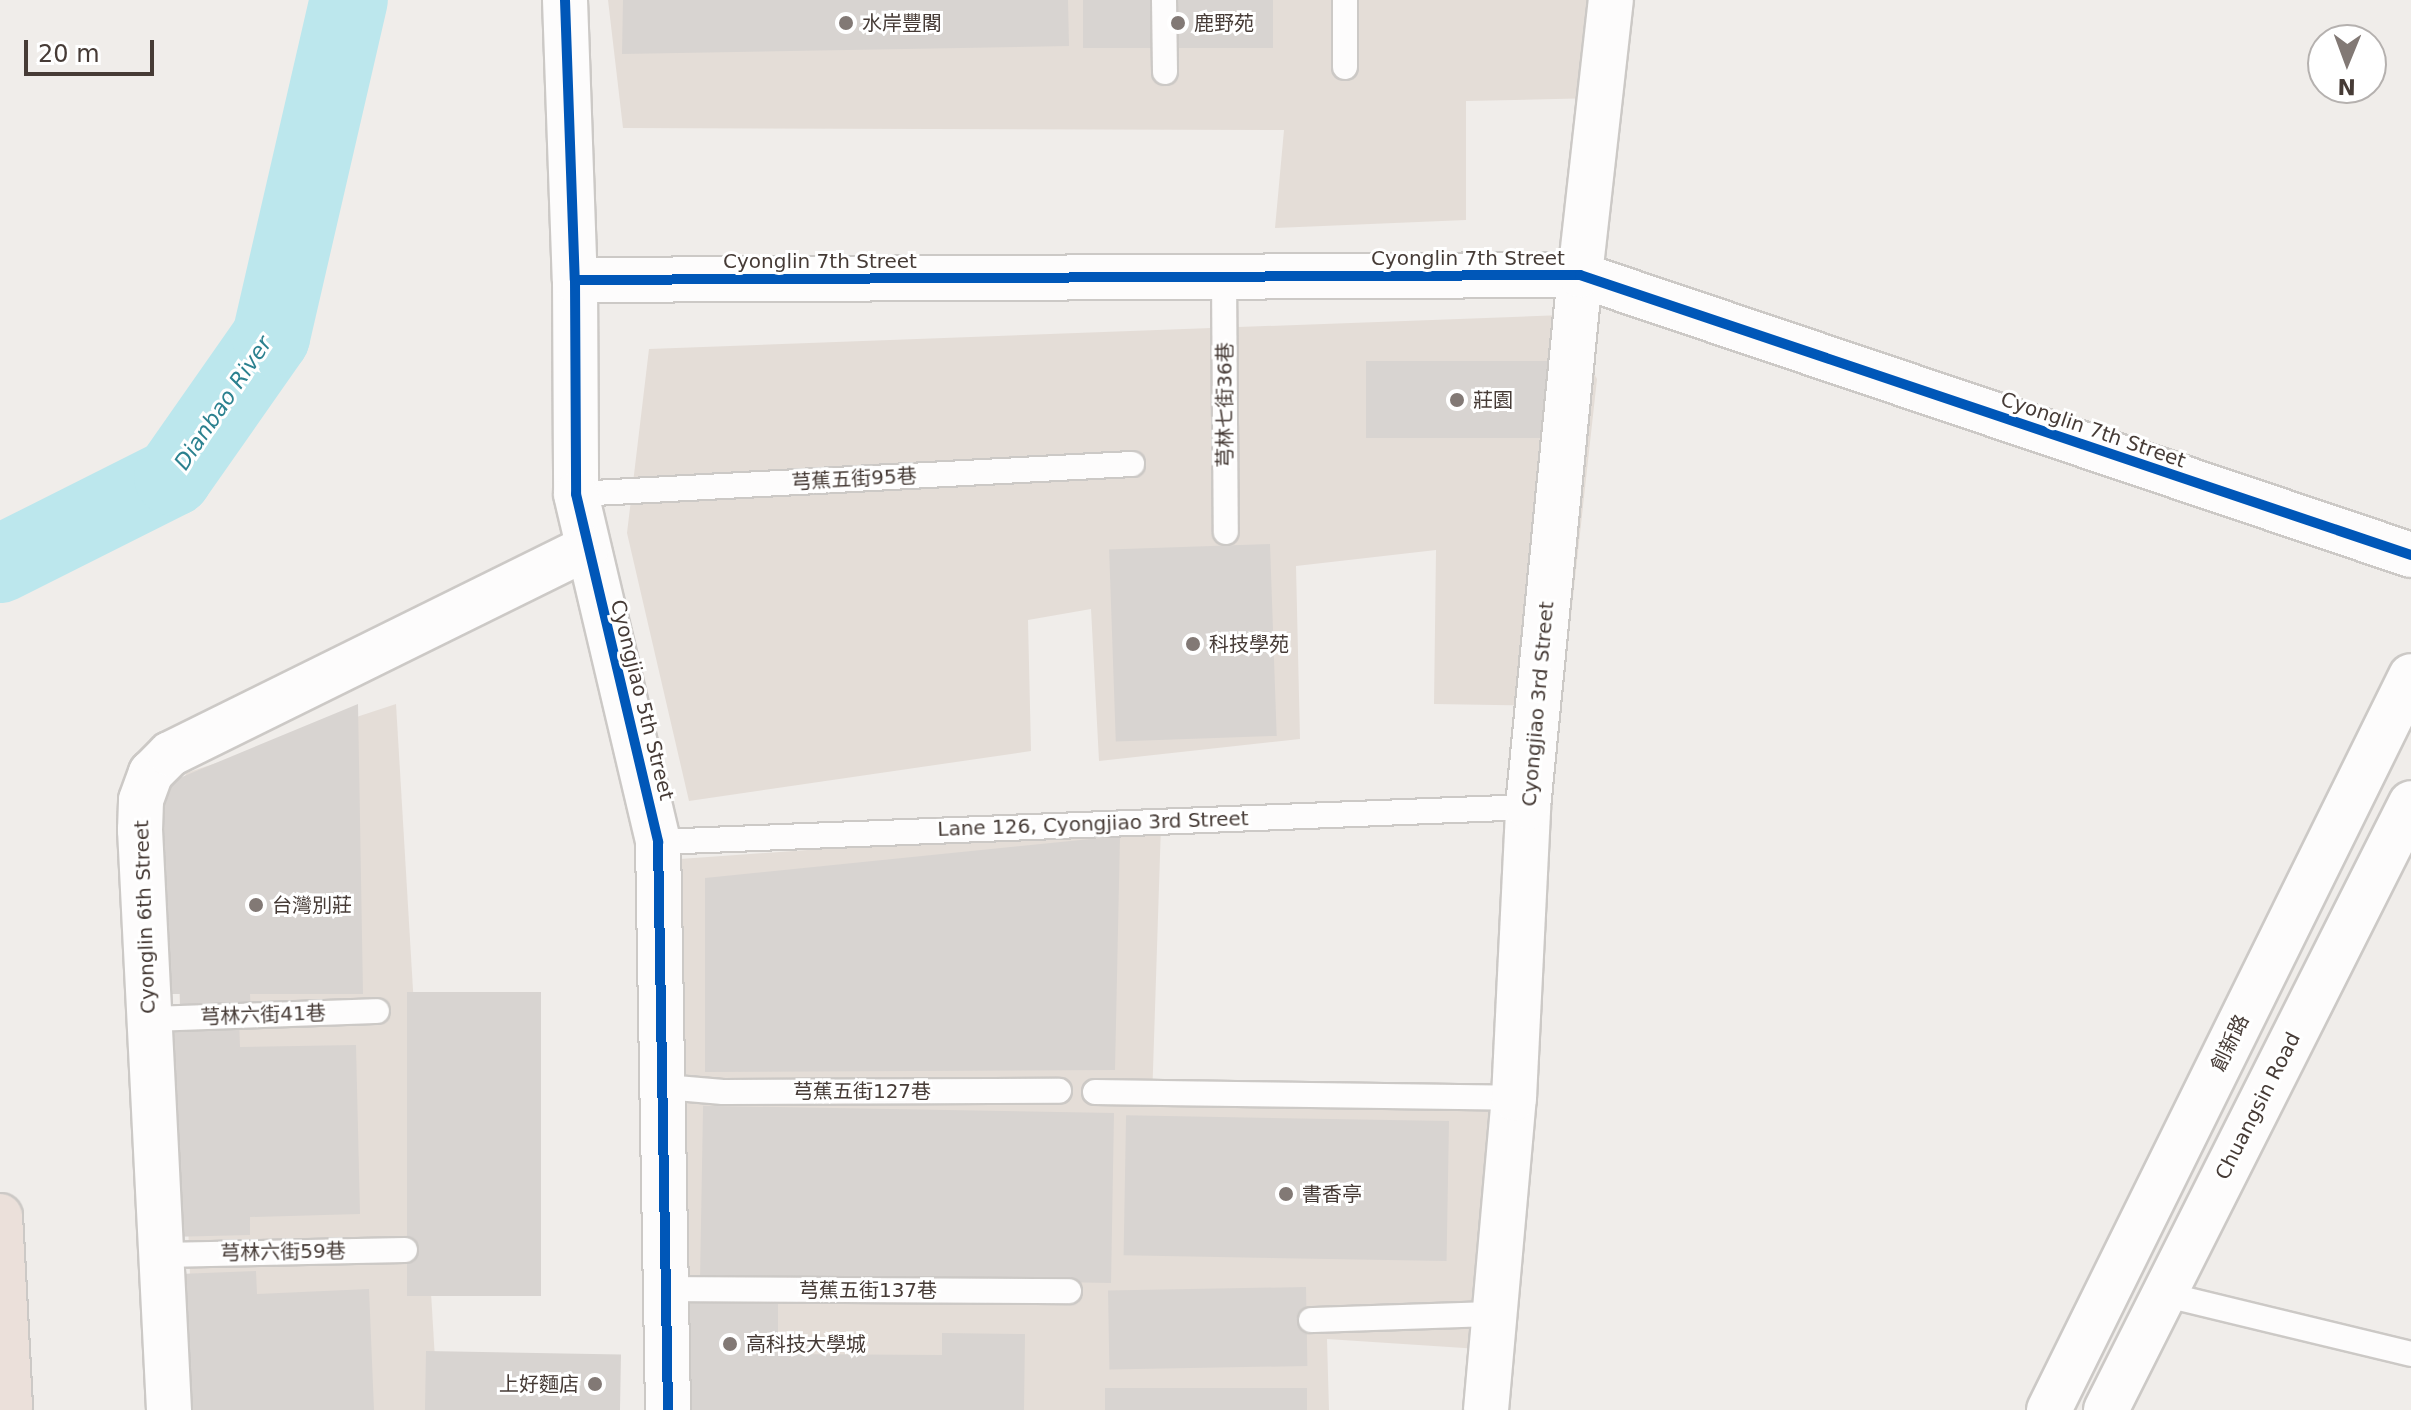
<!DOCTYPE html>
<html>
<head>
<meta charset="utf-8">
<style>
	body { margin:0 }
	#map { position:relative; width:2411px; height:1410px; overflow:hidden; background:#f0edea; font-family:"DejaVu Sans","Noto Sans TC",sans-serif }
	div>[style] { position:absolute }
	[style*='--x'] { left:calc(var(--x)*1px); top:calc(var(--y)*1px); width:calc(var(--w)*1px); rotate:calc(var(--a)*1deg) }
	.residential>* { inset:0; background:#e4ddd7 }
	.river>* { height:78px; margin:-39px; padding:0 39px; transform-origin:39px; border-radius:39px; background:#bce7ed }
	.building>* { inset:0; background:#d8d4d1; transform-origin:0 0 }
	.roads { filter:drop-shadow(2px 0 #ccc9c6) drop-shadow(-2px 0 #ccc9c6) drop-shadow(0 2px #ccc9c6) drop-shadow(0 -2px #ccc9c6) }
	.lane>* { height:24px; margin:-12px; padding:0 12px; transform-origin:12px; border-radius:12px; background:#fdfcfc }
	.street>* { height:44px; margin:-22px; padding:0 22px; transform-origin:22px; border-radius:22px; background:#fdfcfc }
	.highway>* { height:44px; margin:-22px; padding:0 22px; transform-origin:22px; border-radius:22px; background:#ebe0da }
	.cycleway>* { height:10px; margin:-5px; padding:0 5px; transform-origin:5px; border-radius:5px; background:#0057b8 }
	.dots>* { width:22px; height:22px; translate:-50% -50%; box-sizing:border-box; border:4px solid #fff; border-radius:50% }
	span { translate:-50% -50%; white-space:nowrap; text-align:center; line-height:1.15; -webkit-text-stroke:6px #fff; paint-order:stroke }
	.poi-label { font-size:20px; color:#463b36 }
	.left { translate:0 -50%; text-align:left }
	.right { translate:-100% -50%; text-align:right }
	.street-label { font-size:20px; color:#463b36 }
	.water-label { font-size:22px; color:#2b818f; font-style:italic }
	.north { position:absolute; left:2307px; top:24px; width:80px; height:80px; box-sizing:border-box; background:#fff; border:2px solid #b5b1af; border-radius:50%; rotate:181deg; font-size:22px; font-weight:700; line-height:32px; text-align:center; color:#463b36 }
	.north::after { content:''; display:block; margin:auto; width:28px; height:36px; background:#827975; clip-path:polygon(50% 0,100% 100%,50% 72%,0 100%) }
	.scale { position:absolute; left:24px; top:40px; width:130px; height:36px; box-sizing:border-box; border:4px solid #463b36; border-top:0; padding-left:10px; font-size:24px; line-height:28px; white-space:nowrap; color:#463b36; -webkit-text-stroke:6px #fff; paint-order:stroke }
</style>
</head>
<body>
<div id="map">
	<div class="residential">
		<div style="clip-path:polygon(608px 0,1604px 0,1598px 98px,1466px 101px,1466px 220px,1275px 228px,1284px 130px,623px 128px)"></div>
		<div style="clip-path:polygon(1563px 315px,1597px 379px,1561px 706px,1434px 704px,1436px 550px,1296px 566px,1300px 739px,1099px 761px,1091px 609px,1028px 620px,1031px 751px,689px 801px,627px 533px,649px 349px)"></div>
		<div style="clip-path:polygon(396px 704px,438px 1410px,195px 1410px,173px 820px,186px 773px)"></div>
		<div style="clip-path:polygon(1161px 825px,1152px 1101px,1509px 1107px,1510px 1351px,1327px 1339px,1329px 1410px,690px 1410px,680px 859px)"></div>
	</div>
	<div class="river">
		<div style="--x:0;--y:564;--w:194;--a:-26.7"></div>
		<div style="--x:173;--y:477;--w:171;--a:-55"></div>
		<div style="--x:271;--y:337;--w:346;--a:-77"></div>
	</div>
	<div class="building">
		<div style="clip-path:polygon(623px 0,1068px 0,1069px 46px,622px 54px)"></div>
		<div style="left:1083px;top:0;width:190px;height:48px"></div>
		<div style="left:1366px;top:361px;width:185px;height:77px"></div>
		<div style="left:1270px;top:544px;width:192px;height:161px;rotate:88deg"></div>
		<div style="clip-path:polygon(358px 704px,363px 994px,250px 994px,251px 1013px,180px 1016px,180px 994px,152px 994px,150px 816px,165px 784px)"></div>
		<div style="clip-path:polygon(1120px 836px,1115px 1070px,705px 1072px,705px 878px)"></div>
		<div style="left:407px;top:992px;width:134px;height:304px"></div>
		<div style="clip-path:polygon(239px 1019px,240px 1047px,356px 1045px,360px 1214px,250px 1217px,250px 1235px,168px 1237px,163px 1020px)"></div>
		<div style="left:1114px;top:1113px;width:170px;height:411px;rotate:91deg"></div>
		<div style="left:1449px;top:1121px;width:140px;height:323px;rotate:91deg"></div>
		<div style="clip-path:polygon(256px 1271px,257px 1294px,369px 1289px,374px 1410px,186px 1410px,179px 1274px)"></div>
		<div style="left:1306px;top:1287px;width:79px;height:198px;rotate:89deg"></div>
		<div style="clip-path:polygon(683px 1297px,778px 1298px,778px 1354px,942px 1355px,942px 1333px,1025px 1334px,1024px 1410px,682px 1410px)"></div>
		<div style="left:426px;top:1351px;width:195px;height:59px;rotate:1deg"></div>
		<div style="left:1307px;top:1388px;width:22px;height:202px;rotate:90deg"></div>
	</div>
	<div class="roads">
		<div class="lane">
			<div style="--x:1164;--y:0;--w:72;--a:89.2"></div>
			<div style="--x:1345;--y:0;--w:67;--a:90"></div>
			<div style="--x:1224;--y:277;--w:255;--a:89.6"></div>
			<div style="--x:576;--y:494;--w:557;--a:-3.09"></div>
			<div style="--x:658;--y:842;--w:871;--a:-2.3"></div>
			<div style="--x:149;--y:1019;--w:228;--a:-2"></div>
			<div style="--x:665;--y:1087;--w:58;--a:4.9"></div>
			<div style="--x:723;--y:1092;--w:336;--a:-0.2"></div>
			<div style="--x:1095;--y:1092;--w:419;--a:0.8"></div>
			<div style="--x:162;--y:1255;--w:243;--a:-1.2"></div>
			<div style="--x:667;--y:1289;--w:402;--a:0.3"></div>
			<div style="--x:2163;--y:1294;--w:255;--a:13.6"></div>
			<div style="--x:1311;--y:1320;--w:183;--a:-1.9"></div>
		</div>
		<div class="street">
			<div style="--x:565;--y:0;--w:280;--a:88"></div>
			<div style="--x:575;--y:280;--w:214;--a:89.7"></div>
			<div style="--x:576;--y:494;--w:358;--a:76.7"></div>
			<div style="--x:658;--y:842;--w:568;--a:88.99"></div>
			<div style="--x:575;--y:280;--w:1005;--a:-0.29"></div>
			<div style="--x:1580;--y:275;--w:877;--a:18.62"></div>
			<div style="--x:169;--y:1410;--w:581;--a:-92.86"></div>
			<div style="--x:140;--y:830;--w:30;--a:-88"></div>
			<div style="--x:141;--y:800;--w:29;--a:-70"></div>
			<div style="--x:151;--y:773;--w:27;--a:-45"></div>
			<div style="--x:170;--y:754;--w:465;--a:-26.3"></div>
			<div style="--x:1486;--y:1410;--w:313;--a:-84.9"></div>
			<div style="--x:1514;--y:1098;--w:291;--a:-87.2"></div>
			<div style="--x:1528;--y:807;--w:535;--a:-84.42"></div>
			<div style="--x:1580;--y:275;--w:277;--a:-83.6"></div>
			<div style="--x:2049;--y:1410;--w:818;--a:-63.75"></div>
			<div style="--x:2106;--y:1410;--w:679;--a:-63.32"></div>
		</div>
		<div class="highway">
			<div style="--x:0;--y:1216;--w:194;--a:87"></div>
		</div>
	</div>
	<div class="cycleway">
		<div style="--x:565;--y:0;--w:280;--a:88"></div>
		<div style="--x:575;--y:280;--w:214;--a:89.7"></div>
		<div style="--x:576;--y:494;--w:358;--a:76.7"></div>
		<div style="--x:658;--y:842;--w:568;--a:88.99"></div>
		<div style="--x:575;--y:280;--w:1005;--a:-0.29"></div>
		<div style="--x:1580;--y:275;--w:877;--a:18.62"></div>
	</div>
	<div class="dots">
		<div style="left:846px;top:23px;background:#827975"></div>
		<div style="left:1178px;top:23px;background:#827975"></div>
		<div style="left:1457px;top:400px;background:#827975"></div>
		<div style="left:1193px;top:644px;background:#827975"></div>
		<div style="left:256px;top:905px;background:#827975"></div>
		<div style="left:1286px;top:1194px;background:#827975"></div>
		<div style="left:730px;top:1344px;background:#827975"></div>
		<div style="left:595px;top:1384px;background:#827975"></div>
	</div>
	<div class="poi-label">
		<span class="left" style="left:862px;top:23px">水岸豐閣</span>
		<span class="left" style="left:1194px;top:23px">鹿野苑</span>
		<span class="left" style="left:1473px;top:400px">莊園</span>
		<span class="left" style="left:1209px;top:644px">科技學苑</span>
		<span class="left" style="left:272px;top:905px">台灣別莊</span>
		<span class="left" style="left:1302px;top:1194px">書香亭</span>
		<span class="left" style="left:746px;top:1344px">高科技大學城</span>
		<span class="right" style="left:579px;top:1384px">上好麵店</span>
	</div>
	<div class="street-label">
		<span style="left:1468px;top:258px">Cyonglin 7th Street</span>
		<span style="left:820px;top:261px">Cyonglin 7th Street</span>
		<span style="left:1225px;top:405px;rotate:-90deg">芎林七街36巷</span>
		<span style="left:2093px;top:430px;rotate:19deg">Cyonglin 7th Street</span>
		<span style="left:854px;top:479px;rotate:-3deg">芎蕉五街95巷</span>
		<span style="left:642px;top:700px;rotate:76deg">Cyongjiao 5th Street</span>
		<span style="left:1538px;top:704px;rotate:-85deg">Cyongjiao 3rd Street</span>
		<span style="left:1093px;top:824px;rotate:-2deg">Lane 126, Cyongjiao 3rd Street</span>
		<span style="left:145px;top:917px;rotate:-92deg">Cyonglin 6th Street</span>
		<span style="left:263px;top:1015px;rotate:-2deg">芎林六街41巷</span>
		<span style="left:2230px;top:1043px;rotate:-64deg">創新路</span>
		<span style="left:862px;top:1091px">芎蕉五街127巷</span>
		<span style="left:2258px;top:1106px;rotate:-63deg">Chuangsin Road</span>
		<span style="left:283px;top:1252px;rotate:-1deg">芎林六街59巷</span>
		<span style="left:868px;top:1290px">芎蕉五街137巷</span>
	</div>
	<div class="water-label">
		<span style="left:223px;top:403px;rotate:-56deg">Dianbao River</span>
	</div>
	<div class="north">N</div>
	<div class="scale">20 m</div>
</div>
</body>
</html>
